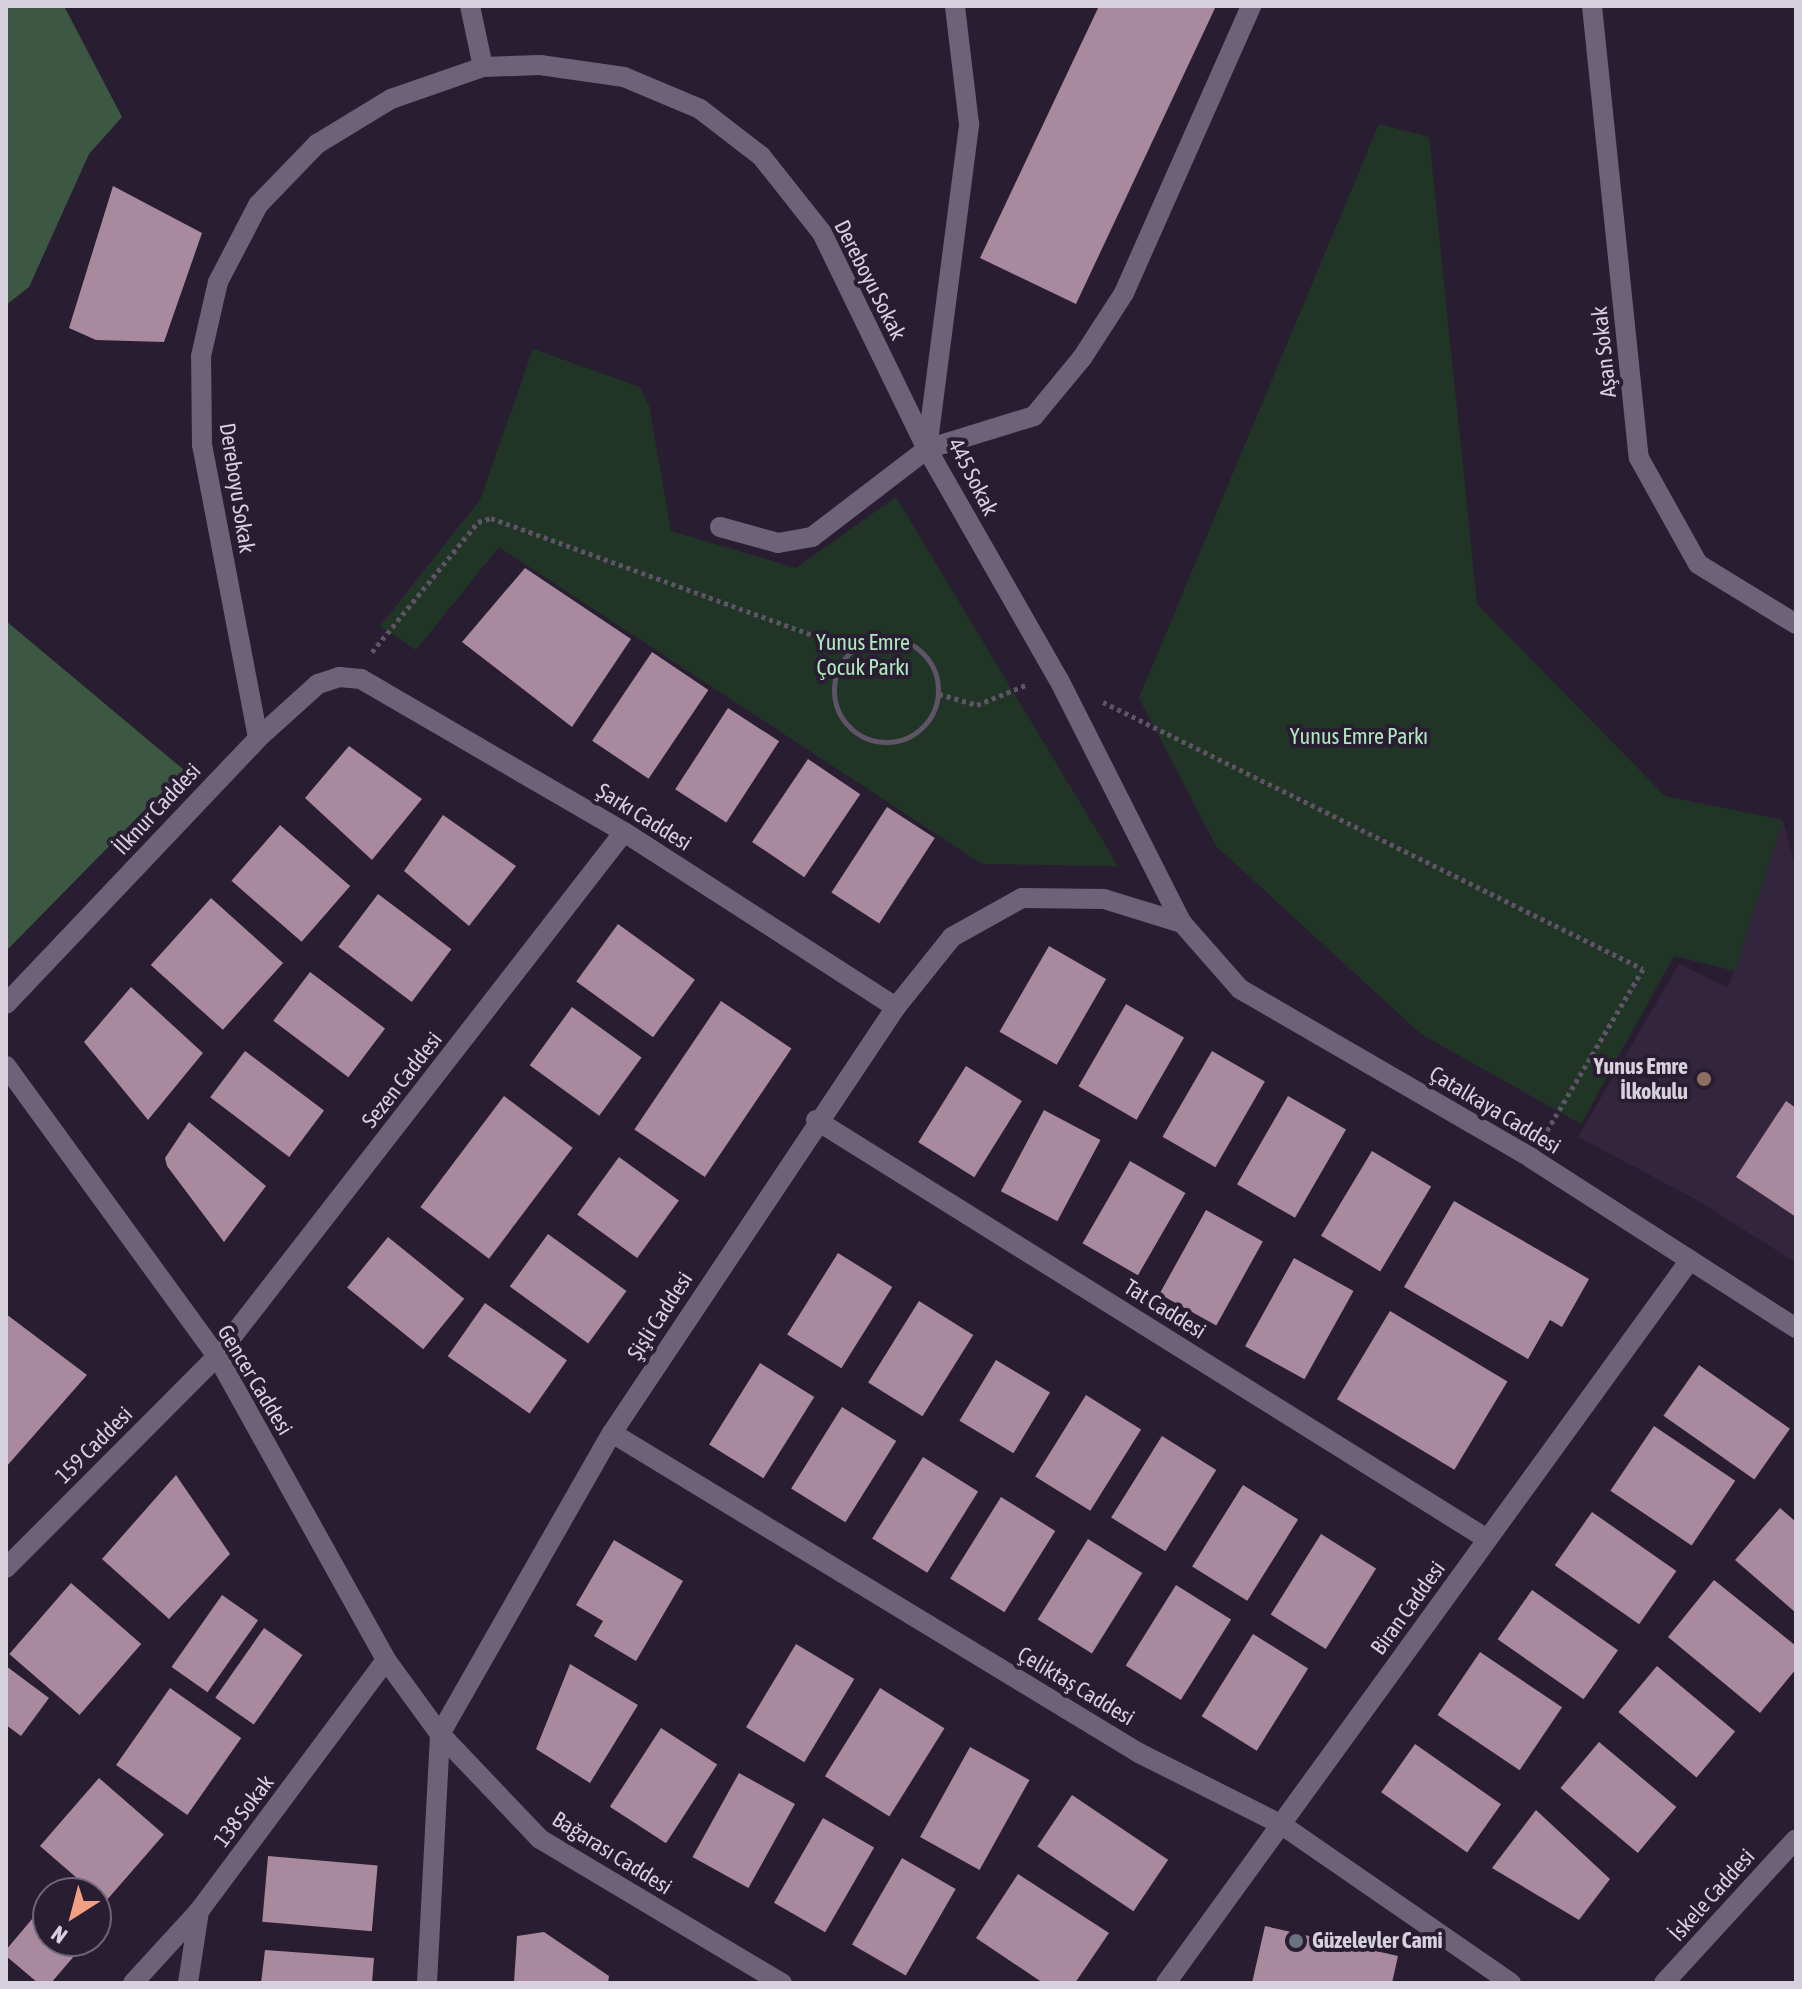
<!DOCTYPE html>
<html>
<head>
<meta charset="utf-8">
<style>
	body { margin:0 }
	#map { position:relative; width:1802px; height:1989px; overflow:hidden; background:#291e31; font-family:"Asap Condensed",sans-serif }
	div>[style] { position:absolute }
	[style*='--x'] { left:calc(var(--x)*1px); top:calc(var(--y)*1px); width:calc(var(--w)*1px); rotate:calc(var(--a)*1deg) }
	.built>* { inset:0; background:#34253e }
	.green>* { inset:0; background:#213527 }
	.forest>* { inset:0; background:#3c5843 }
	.building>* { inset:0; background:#a9899d; transform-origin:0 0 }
	.path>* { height:5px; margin-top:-2.5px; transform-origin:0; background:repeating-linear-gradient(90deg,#5e5465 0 4px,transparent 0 8px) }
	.path>.ring { margin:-2.5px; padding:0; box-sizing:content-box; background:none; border:5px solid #5e5465; border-radius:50% }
	.minor>* { height:20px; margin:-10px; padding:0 10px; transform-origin:10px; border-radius:10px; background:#6e6278 }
	.dots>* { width:22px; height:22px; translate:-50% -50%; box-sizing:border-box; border:4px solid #291e31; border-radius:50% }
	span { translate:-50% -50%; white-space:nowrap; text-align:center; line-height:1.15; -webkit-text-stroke:8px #291e31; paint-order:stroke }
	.street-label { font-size:22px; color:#d7d0dd }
	.park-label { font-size:22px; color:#b0e6be }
	.poi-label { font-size:22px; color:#d7d0dd; font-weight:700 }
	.right { translate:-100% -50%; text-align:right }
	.left { translate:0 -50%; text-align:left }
	.frame { position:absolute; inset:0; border:8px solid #d7d0dd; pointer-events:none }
	.north { position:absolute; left:32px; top:1877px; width:80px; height:80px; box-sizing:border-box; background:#291e31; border:2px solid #6f6576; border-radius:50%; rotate:216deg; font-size:22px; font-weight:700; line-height:32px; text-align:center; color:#d7d0dd }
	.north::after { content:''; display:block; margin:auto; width:28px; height:36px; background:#f39f83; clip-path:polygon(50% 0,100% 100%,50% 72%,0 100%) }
</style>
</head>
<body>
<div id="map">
	<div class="built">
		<div style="clip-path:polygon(1783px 820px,1796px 870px,1796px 1263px,1699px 1201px,1578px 1137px,1679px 964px,1728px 988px)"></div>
	</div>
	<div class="green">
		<div style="clip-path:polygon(1379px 124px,1429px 137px,1477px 604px,1665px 796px,1783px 820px,1735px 971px,1674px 956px,1581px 1124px,1421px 1034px,1216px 846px,1139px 698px)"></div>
		<div style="clip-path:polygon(533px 349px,640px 387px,649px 406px,671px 531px,796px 568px,896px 497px,1118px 866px,982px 864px,499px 547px,416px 650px,380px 626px,480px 500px)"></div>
	</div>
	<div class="forest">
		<div style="clip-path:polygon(6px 6px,64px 6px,122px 117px,89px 154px,29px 287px,6px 305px)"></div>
		<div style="clip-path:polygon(6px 621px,184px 770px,6px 951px)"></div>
	</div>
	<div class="building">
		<div style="clip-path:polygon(1099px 6px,1216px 6px,1076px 304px,980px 258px)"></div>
		<div style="clip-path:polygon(113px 186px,202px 233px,164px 342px,96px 340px,69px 328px)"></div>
		<div style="clip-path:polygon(525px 568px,631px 639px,572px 727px,462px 642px)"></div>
		<div style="left:652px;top:652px;width:68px;height:107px;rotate:34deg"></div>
		<div style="left:728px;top:708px;width:61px;height:97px;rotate:33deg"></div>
		<div style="clip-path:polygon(349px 746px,422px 799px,372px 860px,305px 798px)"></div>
		<div style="left:808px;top:759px;width:63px;height:100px;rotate:34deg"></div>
		<div style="left:887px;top:807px;width:57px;height:102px;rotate:33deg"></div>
		<div style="clip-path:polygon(443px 815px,516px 866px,469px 926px,404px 871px)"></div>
		<div style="left:280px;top:825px;width:93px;height:74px;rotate:41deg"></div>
		<div style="left:378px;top:894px;width:92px;height:66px;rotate:37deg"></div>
		<div style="left:211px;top:898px;width:97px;height:90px;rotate:42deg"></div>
		<div style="left:618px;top:924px;width:95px;height:71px;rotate:36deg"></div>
		<div style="left:1049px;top:946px;width:66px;height:99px;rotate:30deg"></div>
		<div style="left:310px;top:972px;width:94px;height:61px;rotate:37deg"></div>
		<div style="clip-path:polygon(131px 987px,203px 1053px,148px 1120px,84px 1042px)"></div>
		<div style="left:721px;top:1001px;width:85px;height:155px;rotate:34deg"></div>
		<div style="left:1126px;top:1004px;width:67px;height:95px;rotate:30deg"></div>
		<div style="left:572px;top:1007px;width:86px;height:72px;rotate:36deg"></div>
		<div style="left:245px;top:1051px;width:99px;height:58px;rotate:37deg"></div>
		<div style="left:1212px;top:1051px;width:61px;height:99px;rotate:30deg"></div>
		<div style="left:966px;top:1066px;width:66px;height:90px;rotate:32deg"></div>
		<div style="left:504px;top:1096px;width:86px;height:139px;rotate:37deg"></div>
		<div style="left:1288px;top:1096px;width:67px;height:102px;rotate:30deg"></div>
		<div style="clip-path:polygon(1786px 1101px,1796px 1108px,1796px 1217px,1736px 1177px)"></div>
		<div style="left:1044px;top:1110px;width:64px;height:92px;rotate:28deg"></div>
		<div style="clip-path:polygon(189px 1122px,266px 1186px,224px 1242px,167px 1166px,165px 1158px)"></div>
		<div style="left:1372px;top:1151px;width:69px;height:99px;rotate:31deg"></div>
		<div style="left:619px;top:1157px;width:74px;height:71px;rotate:36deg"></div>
		<div style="left:1130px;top:1161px;width:64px;height:95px;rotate:30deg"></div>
		<div style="clip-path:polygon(1454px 1201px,1589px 1279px,1562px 1327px,1550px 1320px,1528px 1359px,1404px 1287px)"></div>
		<div style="left:1206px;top:1210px;width:65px;height:96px;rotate:29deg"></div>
		<div style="left:548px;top:1234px;width:97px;height:65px;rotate:36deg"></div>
		<div style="left:388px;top:1237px;width:98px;height:65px;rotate:39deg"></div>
		<div style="left:838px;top:1253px;width:64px;height:96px;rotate:32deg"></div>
		<div style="left:1294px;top:1258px;width:68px;height:101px;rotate:29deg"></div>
		<div style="left:919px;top:1301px;width:64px;height:96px;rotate:32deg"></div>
		<div style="left:485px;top:1303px;width:100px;height:65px;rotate:35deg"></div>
		<div style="left:1390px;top:1311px;width:137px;height:103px;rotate:31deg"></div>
		<div style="clip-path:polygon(6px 1314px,87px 1375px,6px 1467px)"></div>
		<div style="left:996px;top:1360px;width:63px;height:71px;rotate:31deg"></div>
		<div style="left:760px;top:1363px;width:64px;height:96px;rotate:32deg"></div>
		<div style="left:1699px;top:1365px;width:111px;height:62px;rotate:35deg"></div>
		<div style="left:1086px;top:1395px;width:65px;height:96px;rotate:32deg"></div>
		<div style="left:842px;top:1407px;width:64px;height:96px;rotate:32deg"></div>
		<div style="left:1654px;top:1426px;width:98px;height:78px;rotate:34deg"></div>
		<div style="left:1162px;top:1436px;width:64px;height:96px;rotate:32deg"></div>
		<div style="left:923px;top:1457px;width:65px;height:96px;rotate:32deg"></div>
		<div style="clip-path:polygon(176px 1475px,230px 1554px,169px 1619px,102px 1559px)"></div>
		<div style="left:1243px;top:1485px;width:65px;height:96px;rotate:32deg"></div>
		<div style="left:1001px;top:1497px;width:64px;height:96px;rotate:32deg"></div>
		<div style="clip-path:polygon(1780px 1508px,1796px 1522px,1796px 1613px,1735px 1560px)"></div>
		<div style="left:1592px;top:1512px;width:103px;height:65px;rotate:35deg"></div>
		<div style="left:1321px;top:1534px;width:65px;height:95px;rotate:32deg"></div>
		<div style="left:1088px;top:1539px;width:64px;height:95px;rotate:32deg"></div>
		<div style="clip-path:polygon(614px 1540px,683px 1581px,636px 1661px,594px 1636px,603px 1621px,576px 1605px)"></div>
		<div style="clip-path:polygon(1714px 1580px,1796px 1646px,1796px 1669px,1760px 1713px,1668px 1637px)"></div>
		<div style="left:71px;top:1583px;width:93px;height:94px;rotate:41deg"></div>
		<div style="left:1176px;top:1585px;width:65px;height:95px;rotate:32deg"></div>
		<div style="left:1532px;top:1590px;width:105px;height:60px;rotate:35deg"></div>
		<div style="left:222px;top:1595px;width:44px;height:88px;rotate:35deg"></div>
		<div style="left:264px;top:1628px;width:47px;height:85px;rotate:35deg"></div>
		<div style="left:1253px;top:1634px;width:65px;height:97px;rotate:32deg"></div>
		<div style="left:796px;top:1644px;width:68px;height:97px;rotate:31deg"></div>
		<div style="left:1480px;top:1652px;width:99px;height:76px;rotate:34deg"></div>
		<div style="clip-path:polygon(570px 1664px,638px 1705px,590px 1783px,536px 1749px)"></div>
		<div style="clip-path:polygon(6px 1666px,49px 1698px,21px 1736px,6px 1725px)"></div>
		<div style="left:1657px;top:1666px;width:102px;height:60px;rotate:40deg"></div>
		<div style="left:170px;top:1688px;width:87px;height:94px;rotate:35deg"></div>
		<div style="left:880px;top:1688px;width:76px;height:104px;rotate:32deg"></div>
		<div style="left:661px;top:1728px;width:67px;height:94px;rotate:33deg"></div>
		<div style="left:1599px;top:1742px;width:101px;height:60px;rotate:40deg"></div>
		<div style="left:1415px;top:1744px;width:105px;height:59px;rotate:35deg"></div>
		<div style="left:970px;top:1747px;width:68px;height:103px;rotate:29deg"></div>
		<div style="left:739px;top:1773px;width:64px;height:96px;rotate:29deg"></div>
		<div style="left:99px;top:1778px;width:86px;height:90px;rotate:41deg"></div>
		<div style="left:1072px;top:1795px;width:116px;height:62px;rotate:34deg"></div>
		<div style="clip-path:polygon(1536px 1810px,1610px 1879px,1579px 1920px,1492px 1868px)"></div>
		<div style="left:823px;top:1818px;width:59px;height:98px;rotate:30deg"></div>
		<div style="left:268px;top:1856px;width:110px;height:66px;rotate:5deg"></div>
		<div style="left:902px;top:1858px;width:62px;height:100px;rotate:30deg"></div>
		<div style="clip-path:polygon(1018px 1874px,1109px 1933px,1075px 1983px,1043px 1983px,976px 1938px)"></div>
		<div style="clip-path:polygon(48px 1900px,48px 1941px,87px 1941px,51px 1983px,38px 1983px,6px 1956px,6px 1950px)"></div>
		<div style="clip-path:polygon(1265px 1926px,1398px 1956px,1392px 1983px,1252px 1983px)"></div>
		<div style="clip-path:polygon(544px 1932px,609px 1976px,608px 1983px,514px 1983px,517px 1936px)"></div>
		<div style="clip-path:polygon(265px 1950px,374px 1958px,372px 1983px,261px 1983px)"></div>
	</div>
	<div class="path">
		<div class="ring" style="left:834px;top:638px;width:99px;height:99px"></div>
		<div style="--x:372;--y:652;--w:168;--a:-50.8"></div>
		<div style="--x:478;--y:522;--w:14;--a:-17"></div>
		<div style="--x:491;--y:518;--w:385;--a:20"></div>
		<div style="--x:939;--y:694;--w:40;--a:16"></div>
		<div style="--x:977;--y:705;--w:55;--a:-22.4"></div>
		<div style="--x:1103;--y:702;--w:602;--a:26.31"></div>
		<div style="--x:1643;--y:969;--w:192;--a:120.7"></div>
	</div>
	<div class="minor">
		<div style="--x:470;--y:6;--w:62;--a:78"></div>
		<div style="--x:1592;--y:6;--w:454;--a:84.1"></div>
		<div style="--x:1639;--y:458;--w:121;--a:60.9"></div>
		<div style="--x:1698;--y:564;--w:115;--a:31.5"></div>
		<div style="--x:927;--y:449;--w:328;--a:-82.6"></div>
		<div style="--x:969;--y:124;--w:119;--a:-96.8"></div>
		<div style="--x:720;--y:527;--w:60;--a:15.4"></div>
		<div style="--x:778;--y:543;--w:35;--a:-10"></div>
		<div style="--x:812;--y:537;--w:145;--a:-37.4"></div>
		<div style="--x:927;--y:449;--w:112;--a:-17.1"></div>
		<div style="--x:1034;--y:416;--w:75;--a:-50.4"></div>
		<div style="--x:1082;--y:358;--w:77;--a:-57.1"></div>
		<div style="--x:1124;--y:293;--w:314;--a:-66.1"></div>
		<div style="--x:258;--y:738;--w:298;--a:-100.8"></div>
		<div style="--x:202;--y:445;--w:89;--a:-90.6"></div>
		<div style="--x:201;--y:356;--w:76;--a:-77.1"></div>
		<div style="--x:218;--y:282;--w:87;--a:-62.5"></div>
		<div style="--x:258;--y:205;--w:85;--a:-46"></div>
		<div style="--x:317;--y:144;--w:87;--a:-31.3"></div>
		<div style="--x:391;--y:99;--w:97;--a:-19.2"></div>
		<div style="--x:483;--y:67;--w:57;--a:-2"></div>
		<div style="--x:540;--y:65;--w:85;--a:8.1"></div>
		<div style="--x:624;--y:77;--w:82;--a:22.8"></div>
		<div style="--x:700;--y:109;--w:77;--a:37.6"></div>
		<div style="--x:761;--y:156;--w:98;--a:51.6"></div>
		<div style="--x:822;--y:233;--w:240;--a:64.1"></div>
		<div style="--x:927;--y:449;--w:266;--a:60.3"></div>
		<div style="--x:1059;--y:680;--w:272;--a:63.2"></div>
		<div style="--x:1182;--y:923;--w:88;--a:48.7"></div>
		<div style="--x:1240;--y:989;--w:337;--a:30.1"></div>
		<div style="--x:1531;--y:1158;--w:315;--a:32.7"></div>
		<div style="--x:6;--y:1004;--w:366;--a:-46.5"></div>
		<div style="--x:258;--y:738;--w:81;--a:-42"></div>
		<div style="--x:318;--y:684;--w:22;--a:-18"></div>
		<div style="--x:339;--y:677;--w:22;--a:5"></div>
		<div style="--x:361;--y:679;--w:304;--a:30.2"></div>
		<div style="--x:624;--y:832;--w:323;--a:32.8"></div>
		<div style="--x:6;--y:1066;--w:359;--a:54"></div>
		<div style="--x:217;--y:1356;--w:348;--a:60.9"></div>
		<div style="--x:386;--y:1660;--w:92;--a:53.9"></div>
		<div style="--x:440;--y:1734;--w:145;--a:46.4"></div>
		<div style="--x:540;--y:1839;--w:282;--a:30.8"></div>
		<div style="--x:816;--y:1120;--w:791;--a:31.98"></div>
		<div style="--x:612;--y:1433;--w:617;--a:31.27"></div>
		<div style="--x:1139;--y:1753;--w:160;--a:26.7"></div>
		<div style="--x:1282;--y:1825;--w:278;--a:34.6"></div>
		<div style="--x:6;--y:1568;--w:299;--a:-45.1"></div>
		<div style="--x:217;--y:1356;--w:663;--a:-52.16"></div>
		<div style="--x:133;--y:1983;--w:98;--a:-47.5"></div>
		<div style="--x:199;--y:1911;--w:313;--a:-53.3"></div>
		<div style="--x:188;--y:1983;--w:73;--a:-81.3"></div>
		<div style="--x:427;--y:1983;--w:249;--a:-87"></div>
		<div style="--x:440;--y:1734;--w:347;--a:-60.3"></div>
		<div style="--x:612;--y:1433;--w:512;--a:-56.31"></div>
		<div style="--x:896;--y:1007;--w:90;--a:-51.3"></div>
		<div style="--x:952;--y:937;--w:80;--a:-29.1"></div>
		<div style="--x:1022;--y:898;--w:82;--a:0.7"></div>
		<div style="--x:1104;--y:899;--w:82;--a:17.1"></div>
		<div style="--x:1166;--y:1983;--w:893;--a:-54.07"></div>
		<div style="--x:1664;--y:1983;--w:195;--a:-47.5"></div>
	</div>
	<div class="dots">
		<div style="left:1704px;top:1079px;background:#8d6e63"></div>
		<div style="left:1296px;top:1941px;background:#6b7280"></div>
	</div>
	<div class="street-label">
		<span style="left:870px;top:280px;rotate:63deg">Dereboyu Sokak</span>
		<span style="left:1604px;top:352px;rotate:-96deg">Aşan Sokak</span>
		<span style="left:973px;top:477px;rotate:63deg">445 Sokak</span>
		<span style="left:237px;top:488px;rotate:81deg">Dereboyu Sokak</span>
		<span style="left:157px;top:809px;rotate:-47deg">İlknur Caddesi</span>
		<span style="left:644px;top:817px;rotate:32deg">Şarkı Caddesi</span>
		<span style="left:402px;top:1080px;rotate:-52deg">Sezen Caddesi</span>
		<span style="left:1495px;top:1110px;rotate:31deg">Çatalkaya Caddesi</span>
		<span style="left:1165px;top:1309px;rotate:32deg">Tat Caddesi</span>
		<span style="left:660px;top:1316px;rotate:-57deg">Şişli Caddesi</span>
		<span style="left:255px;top:1380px;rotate:59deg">Gencer Caddesi</span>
		<span style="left:94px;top:1445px;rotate:-45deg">159 Caddesi</span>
		<span style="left:1408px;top:1608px;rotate:-54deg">Biran Caddesi</span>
		<span style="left:1076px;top:1686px;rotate:31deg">Çeliktaş Caddesi</span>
		<span style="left:244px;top:1811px;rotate:-53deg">138 Sokak</span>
		<span style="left:612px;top:1853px;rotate:32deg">Bağarası Caddesi</span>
		<span style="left:1712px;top:1895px;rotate:-48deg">İskele Caddesi</span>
	</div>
	<div class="park-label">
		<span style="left:863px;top:655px">Yunus Emre<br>Çocuk Parkı</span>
		<span style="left:1359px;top:737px">Yunus Emre Parkı</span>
	</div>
	<div class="poi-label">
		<span class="right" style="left:1688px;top:1079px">Yunus Emre<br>İlkokulu</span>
		<span class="left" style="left:1312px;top:1941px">Güzelevler Cami</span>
	</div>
	<div class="frame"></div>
	<div class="north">N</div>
</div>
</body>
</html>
